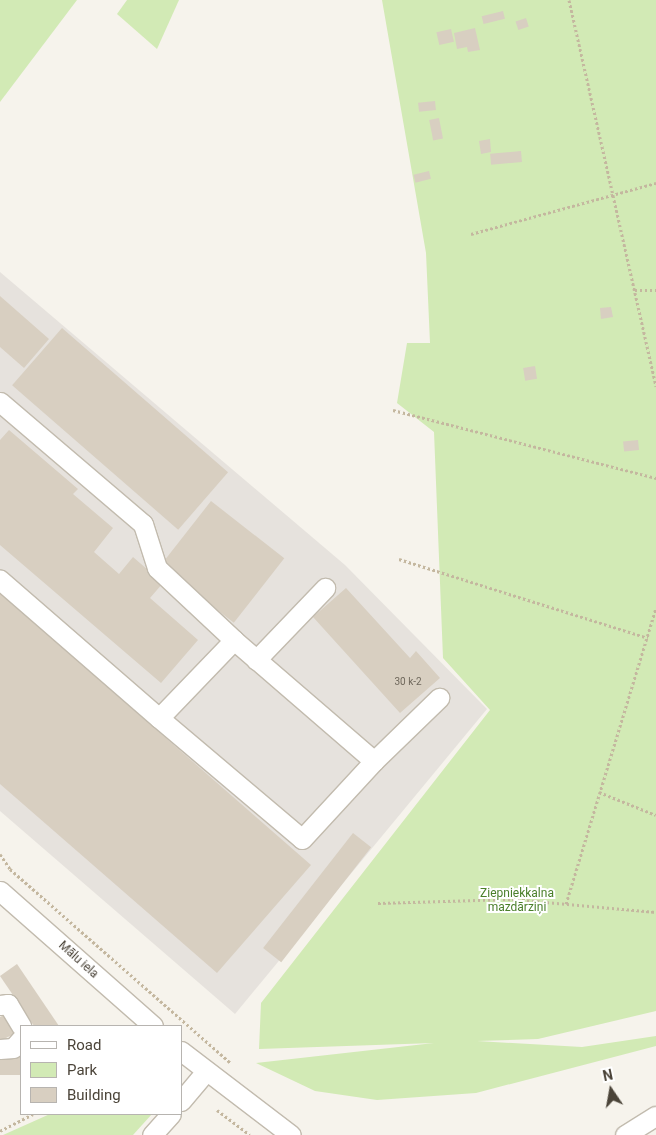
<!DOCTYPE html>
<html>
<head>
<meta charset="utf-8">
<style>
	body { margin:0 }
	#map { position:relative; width:656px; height:1135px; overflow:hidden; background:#f6f3ec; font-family:Roboto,sans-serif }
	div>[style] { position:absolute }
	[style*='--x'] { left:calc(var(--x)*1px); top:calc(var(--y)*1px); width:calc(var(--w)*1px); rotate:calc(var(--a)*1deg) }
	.industrial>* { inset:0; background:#e6e2dd }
	.green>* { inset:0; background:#d2eab5 }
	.building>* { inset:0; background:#d8cfc1; transform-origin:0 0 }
	.path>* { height:3px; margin-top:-1.5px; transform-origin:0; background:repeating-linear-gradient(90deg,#c4b79f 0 2.5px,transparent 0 5px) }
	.roads { filter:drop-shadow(1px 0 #c2bbae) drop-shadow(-1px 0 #c2bbae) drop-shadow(0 1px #c2bbae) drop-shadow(0 -1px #c2bbae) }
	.minor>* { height:19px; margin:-9.5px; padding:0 9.5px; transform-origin:9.5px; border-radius:9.5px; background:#fff }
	span { translate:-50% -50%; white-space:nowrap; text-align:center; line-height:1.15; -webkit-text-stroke:4px #fff; paint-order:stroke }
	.number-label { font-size:10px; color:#6e675b }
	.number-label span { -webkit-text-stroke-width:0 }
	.park-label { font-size:12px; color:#4a7f2a }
	.street-label { font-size:12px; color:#4b4439 }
	.legend { position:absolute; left:20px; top:1025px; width:162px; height:90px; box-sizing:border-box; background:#fff; border:1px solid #b7b4b0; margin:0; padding:6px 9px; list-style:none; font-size:15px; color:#4b4439 }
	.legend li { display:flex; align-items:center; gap:10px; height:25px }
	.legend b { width:25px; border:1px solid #b7b4b0 }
	.north { position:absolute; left:586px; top:1065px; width:50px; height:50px; -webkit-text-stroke:4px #fff; paint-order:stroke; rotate:348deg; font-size:14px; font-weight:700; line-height:20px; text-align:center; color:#4b4439 }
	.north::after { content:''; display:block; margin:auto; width:18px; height:22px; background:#4b4439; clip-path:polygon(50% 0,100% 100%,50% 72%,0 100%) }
</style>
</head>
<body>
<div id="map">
	<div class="industrial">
		<div style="clip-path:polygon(0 272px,345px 565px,487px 709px,235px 1014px,0 811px)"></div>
	</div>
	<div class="green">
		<div style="clip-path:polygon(0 0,77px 0,0 102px)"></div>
		<div style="clip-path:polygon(127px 0,179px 0,157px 49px,117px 14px)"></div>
		<div style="clip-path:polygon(382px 0,656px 0,656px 1011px,538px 1039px,477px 1041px,582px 1047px,656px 1036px,656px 1046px,476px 1093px,377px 1100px,315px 1091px,256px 1063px,434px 1043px,259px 1049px,261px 1003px,490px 710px,443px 658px,434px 432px,397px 403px,407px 343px,430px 343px,426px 253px)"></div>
		<div style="clip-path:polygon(50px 1114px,152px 1114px,133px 1135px,3px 1135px)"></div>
	</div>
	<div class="building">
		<div style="left:503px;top:11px;width:8px;height:22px;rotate:76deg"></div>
		<div style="left:526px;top:18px;width:9px;height:11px;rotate:72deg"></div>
		<div style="clip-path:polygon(475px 28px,480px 50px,468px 52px,467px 47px,457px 49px,454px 33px)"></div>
		<div style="left:451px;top:29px;width:13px;height:15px;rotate:77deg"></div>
		<div style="left:435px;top:101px;width:9px;height:17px;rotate:84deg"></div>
		<div style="left:439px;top:118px;width:21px;height:10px;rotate:79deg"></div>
		<div style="clip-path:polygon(490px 139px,491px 152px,481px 154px,479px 141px)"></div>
		<div style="left:521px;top:151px;width:11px;height:31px;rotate:85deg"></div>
		<div style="left:429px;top:171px;width:8px;height:16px;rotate:76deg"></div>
		<div style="clip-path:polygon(0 296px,49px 339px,24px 368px,0 347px)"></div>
		<div style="clip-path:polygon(611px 307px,613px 317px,601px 319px,600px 308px)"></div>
		<div style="left:62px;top:328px;width:220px;height:76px;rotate:41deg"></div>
		<div style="left:535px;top:366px;width:13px;height:12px;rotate:81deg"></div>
		<div style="clip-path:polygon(9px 430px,78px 489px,73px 494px,113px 528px,94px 552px,119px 574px,133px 557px,163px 583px,150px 598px,198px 640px,161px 683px,0 545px,0 440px)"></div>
		<div style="left:638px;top:440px;width:10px;height:15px;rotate:84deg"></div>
		<div style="left:211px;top:501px;width:93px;height:82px;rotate:38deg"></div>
		<div style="clip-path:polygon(346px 588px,410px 658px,416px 651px,440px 678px,400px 713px,313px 617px)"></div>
		<div style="clip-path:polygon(0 593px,311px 865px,217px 973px,0 784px)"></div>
		<div style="left:353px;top:833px;width:23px;height:146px;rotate:38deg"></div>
		<div style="clip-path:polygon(17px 964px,59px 1026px,34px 1026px,0 976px)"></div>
		<div style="clip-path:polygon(4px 1015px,14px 1034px,0 1041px,0 1017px)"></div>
		<div style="left:21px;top:1057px;width:18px;height:21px;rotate:90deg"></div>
	</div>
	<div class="path">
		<div style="--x:569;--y:0;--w:396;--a:77.3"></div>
		<div style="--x:471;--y:234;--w:192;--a:-15.4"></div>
		<div style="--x:635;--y:290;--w:21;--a:0"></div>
		<div style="--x:393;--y:410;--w:272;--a:14.5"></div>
		<div style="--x:399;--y:559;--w:261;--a:17.6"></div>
		<div style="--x:599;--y:792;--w:61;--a:22"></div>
		<div style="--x:0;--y:854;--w:18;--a:56"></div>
		<div style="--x:10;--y:869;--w:294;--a:41.3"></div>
		<div style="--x:378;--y:903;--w:134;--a:-1.7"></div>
		<div style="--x:512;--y:899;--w:145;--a:5.2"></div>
		<div style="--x:566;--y:904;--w:309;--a:-73.1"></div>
		<div style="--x:217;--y:1110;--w:41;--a:37.1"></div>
		<div style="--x:0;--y:1131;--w:37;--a:-27"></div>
	</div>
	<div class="roads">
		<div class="minor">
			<div style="--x:0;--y:402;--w:188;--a:40.5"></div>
			<div style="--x:143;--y:524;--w:46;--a:72.3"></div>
			<div style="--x:157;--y:568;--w:105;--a:43.1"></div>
			<div style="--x:234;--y:640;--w:108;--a:133.9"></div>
			<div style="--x:159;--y:718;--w:211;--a:-139"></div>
			<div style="--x:256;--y:660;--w:100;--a:-46.2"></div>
			<div style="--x:159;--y:718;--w:187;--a:40.2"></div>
			<div style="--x:302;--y:839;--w:106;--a:-47.3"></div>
			<div style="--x:374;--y:761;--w:185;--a:-139.2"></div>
			<div style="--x:374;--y:761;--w:91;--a:-44.1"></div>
			<div style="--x:0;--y:891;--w:204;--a:41.4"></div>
			<div style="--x:0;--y:1005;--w:8;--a:-7"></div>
			<div style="--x:8;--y:1004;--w:26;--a:59"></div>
			<div style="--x:0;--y:1049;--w:13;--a:-4"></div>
			<div style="--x:13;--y:1048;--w:12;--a:-48"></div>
			<div style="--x:181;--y:1051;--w:138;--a:37.4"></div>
			<div style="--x:181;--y:1101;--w:38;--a:-50"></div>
			<div style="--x:152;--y:1135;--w:28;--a:-48"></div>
			<div style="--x:625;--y:1135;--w:36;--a:-32"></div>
		</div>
	</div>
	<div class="number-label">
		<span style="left:408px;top:682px">30 k-2</span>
	</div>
	<div class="park-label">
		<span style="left:517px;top:901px">Ziepniekkalna<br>mazdārziņi</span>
	</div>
	<div class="street-label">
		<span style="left:78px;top:960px;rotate:42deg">Mālu iela</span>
	</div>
	<ul class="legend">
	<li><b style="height:6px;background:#fff"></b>Road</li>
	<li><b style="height:14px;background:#d2eab5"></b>Park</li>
	<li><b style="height:14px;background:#d8cfc1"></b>Building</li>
	</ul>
	<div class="north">N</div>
</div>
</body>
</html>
